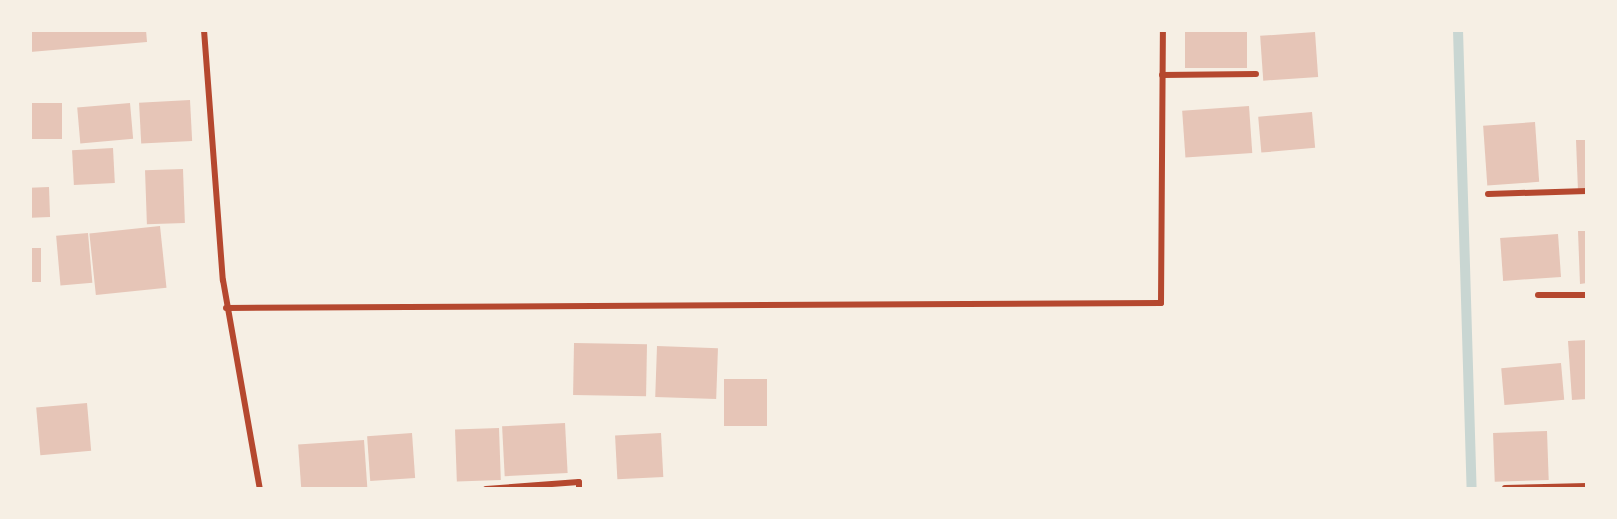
<!DOCTYPE html>
<html>
<head>
<meta charset="utf-8">
<style>
	body { margin:0 }
	#map { position:relative; width:1617px; height:519px; overflow:hidden; background:#f6efe4; font-family:"Varela Round",sans-serif }
	div>[style] { position:absolute }
	[style*='--x'] { left:calc(var(--x)*1px); top:calc(var(--y)*1px); width:calc(var(--w)*1px); rotate:calc(var(--a)*1deg) }
	.stream>* { height:10px; margin:-5px; padding:0 5px; transform-origin:5px; border-radius:5px; background:#c9d6d2 }
	.building>* { inset:0; background:#e6c5b7; transform-origin:0 0 }
	.minor>* { height:6px; margin:-3px; padding:0 3px; transform-origin:3px; border-radius:3px; background:#b5482f }
	span { translate:-50% -50%; white-space:nowrap; text-align:center; line-height:1.15; -webkit-text-stroke:4.5px #f6efe4; paint-order:stroke }
	.frame { position:absolute; inset:0; border:32px solid #f6efe4; pointer-events:none }
</style>
</head>
<body>
<div id="map">
	<div class="stream">
		<div style="--x:1458;--y:30;--w:459;--a:88.3"></div>
	</div>
	<div class="building">
		<div style="clip-path:polygon(30px 30px,146px 30px,147px 42px,30px 52px)"></div>
		<div style="left:1185px;top:30px;width:62px;height:38px"></div>
		<div style="left:1315px;top:32px;width:45px;height:55px;rotate:86deg"></div>
		<div style="left:190px;top:100px;width:41px;height:51px;rotate:87deg"></div>
		<div style="left:32px;top:103px;width:30px;height:36px"></div>
		<div style="left:130px;top:103px;width:36px;height:53px;rotate:85deg"></div>
		<div style="left:1249px;top:106px;width:47px;height:67px;rotate:86deg"></div>
		<div style="left:1312px;top:112px;width:36px;height:54px;rotate:85deg"></div>
		<div style="left:1535px;top:122px;width:60px;height:52px;rotate:86deg"></div>
		<div style="clip-path:polygon(1576px 140px,1587px 140px,1587px 190px,1578px 191px)"></div>
		<div style="left:113px;top:148px;width:35px;height:41px;rotate:87deg"></div>
		<div style="left:183px;top:169px;width:54px;height:38px;rotate:88deg"></div>
		<div style="left:49px;top:187px;width:30px;height:19px;rotate:88deg"></div>
		<div style="left:160px;top:226px;width:62px;height:71px;rotate:84deg"></div>
		<div style="clip-path:polygon(1578px 231px,1587px 231px,1587px 283px,1580px 284px)"></div>
		<div style="left:88px;top:233px;width:50px;height:32px;rotate:85deg"></div>
		<div style="left:1558px;top:234px;width:43px;height:58px;rotate:86deg"></div>
		<div style="left:30px;top:248px;width:11px;height:34px"></div>
		<div style="clip-path:polygon(1587px 340px,1587px 399px,1572px 400px,1568px 341px)"></div>
		<div style="left:574px;top:343px;width:73px;height:52px;rotate:1deg"></div>
		<div style="left:657px;top:346px;width:61px;height:51px;rotate:2deg"></div>
		<div style="left:1561px;top:363px;width:37px;height:60px;rotate:85deg"></div>
		<div style="left:724px;top:379px;width:43px;height:47px"></div>
		<div style="left:87px;top:403px;width:48px;height:51px;rotate:85deg"></div>
		<div style="left:565px;top:423px;width:50px;height:63px;rotate:87deg"></div>
		<div style="left:499px;top:428px;width:52px;height:44px;rotate:88deg"></div>
		<div style="left:1547px;top:431px;width:49px;height:54px;rotate:88deg"></div>
		<div style="left:412px;top:433px;width:45px;height:45px;rotate:86deg"></div>
		<div style="left:661px;top:433px;width:44px;height:46px;rotate:87deg"></div>
		<div style="left:364px;top:440px;width:49px;height:66px;rotate:86deg"></div>
	</div>
	<div class="minor">
		<div style="--x:204;--y:30;--w:251;--a:85.7"></div>
		<div style="--x:223;--y:280;--w:212;--a:80"></div>
		<div style="--x:1162;--y:75;--w:94;--a:-0.6"></div>
		<div style="--x:1488;--y:194;--w:99;--a:-1.7"></div>
		<div style="--x:1538;--y:295;--w:49;--a:0"></div>
		<div style="--x:226;--y:308;--w:935;--a:-0.31"></div>
		<div style="--x:1161;--y:303;--w:273;--a:-89.6"></div>
		<div style="--x:1505;--y:488;--w:82;--a:-1.4"></div>
		<div style="--x:486;--y:489;--w:93;--a:-4.3"></div>
		<div style="--x:579;--y:482;--w:7;--a:90"></div>
	</div>
	<div class="frame"></div>
</div>
</body>
</html>
